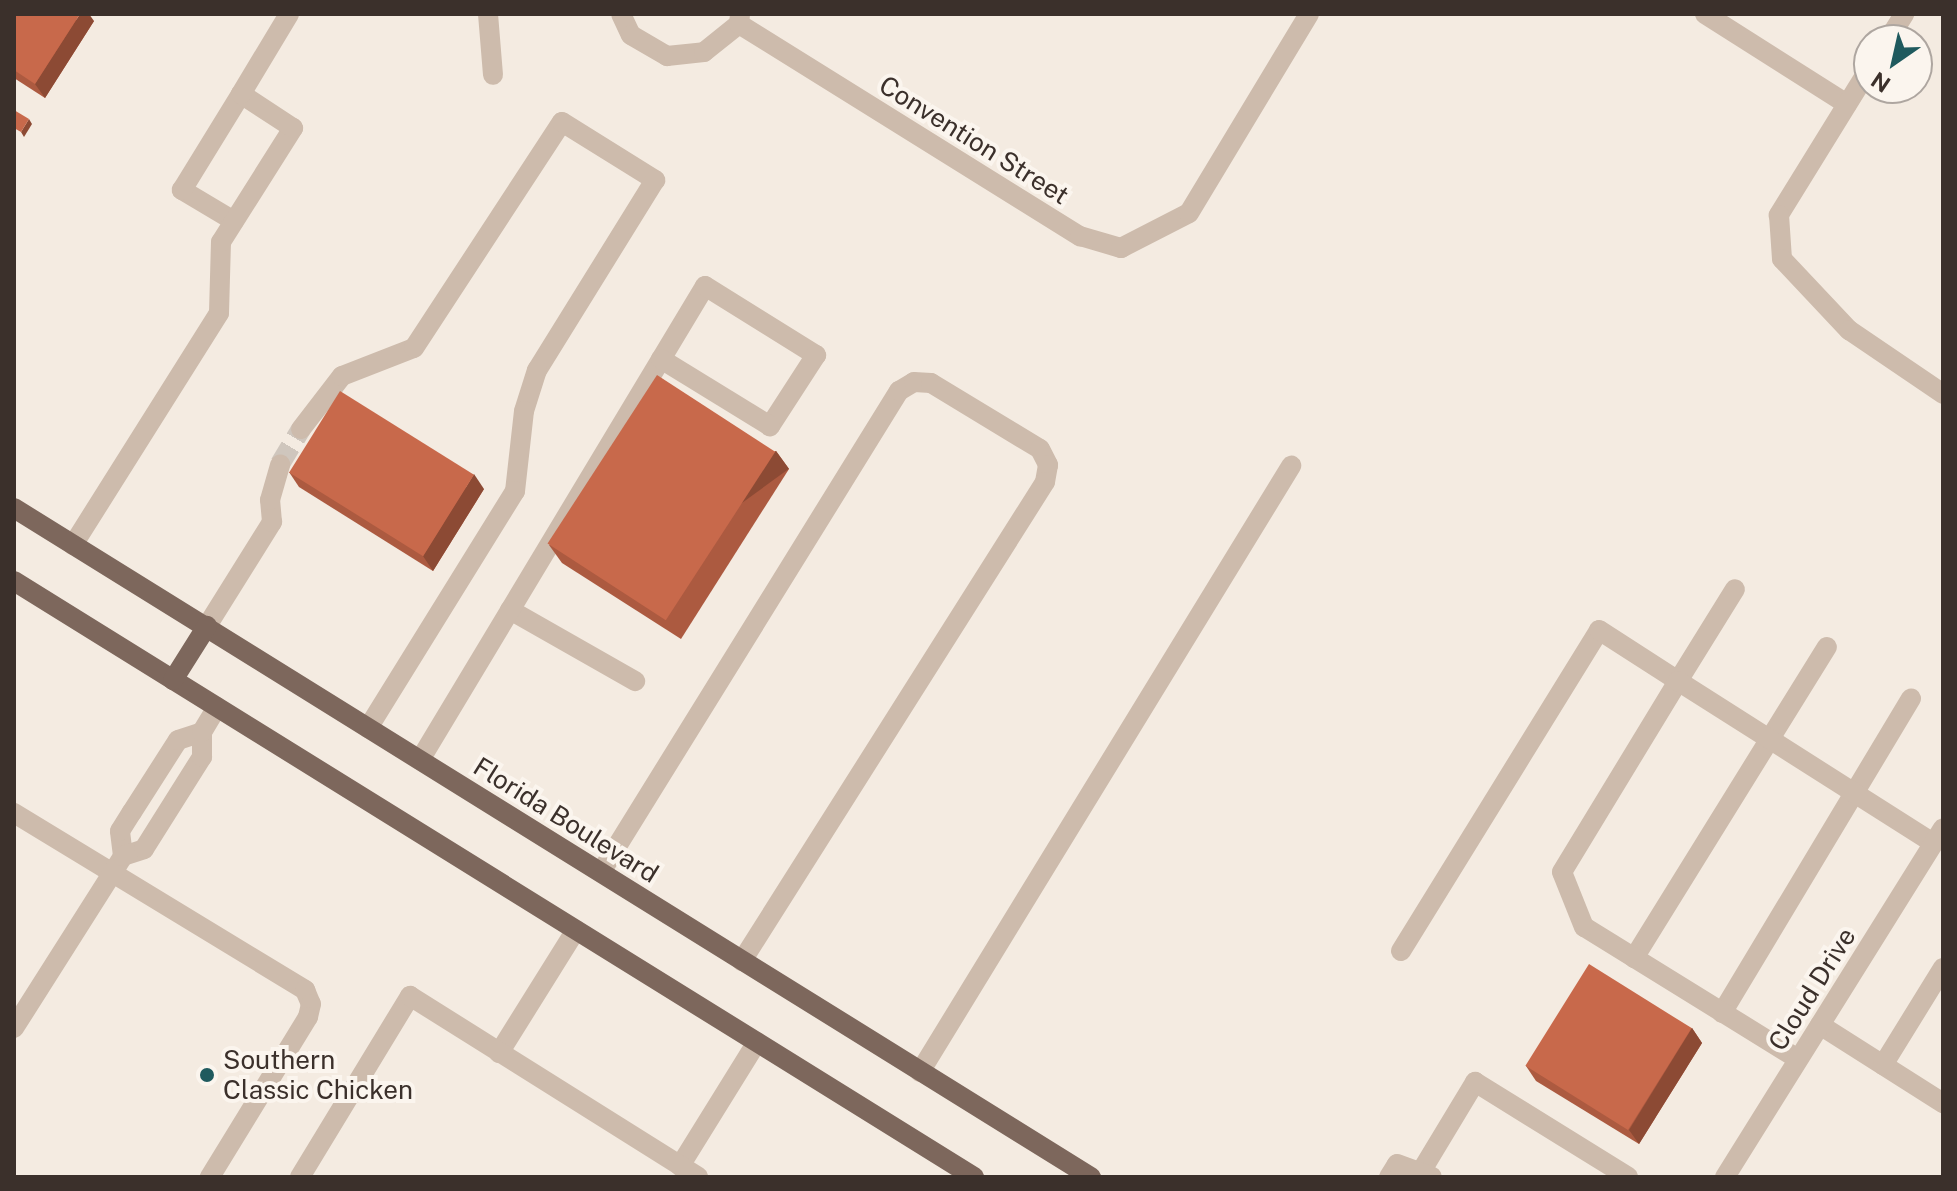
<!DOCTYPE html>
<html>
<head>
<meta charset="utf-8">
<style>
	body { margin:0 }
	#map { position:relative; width:1957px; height:1191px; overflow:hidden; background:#f4ebe1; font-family:"Public Sans",sans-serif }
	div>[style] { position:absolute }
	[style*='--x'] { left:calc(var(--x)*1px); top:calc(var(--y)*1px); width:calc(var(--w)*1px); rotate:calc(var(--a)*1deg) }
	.minor-tunnel>* { height:20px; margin-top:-10px; transform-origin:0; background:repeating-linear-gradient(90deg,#cfc6bd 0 20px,transparent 0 30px) }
	.minor>* { height:20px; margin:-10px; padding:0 10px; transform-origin:10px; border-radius:10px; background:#cdbbac }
	.major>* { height:20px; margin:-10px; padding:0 10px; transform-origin:10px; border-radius:10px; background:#7d675c }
	.wall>* { inset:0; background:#ac5a40 }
	.shaded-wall>* { inset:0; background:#8c4a34; transform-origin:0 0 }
	.building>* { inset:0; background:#c8694b; transform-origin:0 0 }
	.dots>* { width:22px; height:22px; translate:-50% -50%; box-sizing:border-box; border:4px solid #fbf5ee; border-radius:50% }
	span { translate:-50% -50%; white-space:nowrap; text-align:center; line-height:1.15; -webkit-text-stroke:8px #fbf5ee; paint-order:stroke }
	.street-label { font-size:26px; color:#3b302b }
	.poi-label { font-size:26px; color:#3b302b }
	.left { translate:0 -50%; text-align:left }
	.frame { position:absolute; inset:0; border:16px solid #3b302b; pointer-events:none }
	.north { position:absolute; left:1853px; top:24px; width:80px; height:80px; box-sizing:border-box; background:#fbf5ee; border:2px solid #aea6a0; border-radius:50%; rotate:214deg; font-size:22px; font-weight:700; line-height:32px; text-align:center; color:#3b302b }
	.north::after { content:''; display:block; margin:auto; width:28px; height:36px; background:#1f5a5e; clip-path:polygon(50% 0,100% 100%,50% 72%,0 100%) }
</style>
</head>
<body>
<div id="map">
	<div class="minor-tunnel">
		<div style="--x:280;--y:464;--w:41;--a:-59"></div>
	</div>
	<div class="minor">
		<div style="--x:488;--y:14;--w:61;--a:85.3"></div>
		<div style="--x:621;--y:14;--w:23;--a:65"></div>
		<div style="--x:631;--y:35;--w:42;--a:30.3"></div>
		<div style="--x:667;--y:56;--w:37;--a:-6"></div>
		<div style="--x:704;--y:52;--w:45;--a:-38.7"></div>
		<div style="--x:739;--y:24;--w:10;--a:-84"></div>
		<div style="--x:1705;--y:14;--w:168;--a:32.4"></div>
		<div style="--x:739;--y:24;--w:402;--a:31.9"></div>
		<div style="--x:1080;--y:236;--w:43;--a:16.3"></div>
		<div style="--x:1121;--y:248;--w:76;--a:-27.2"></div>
		<div style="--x:1189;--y:213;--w:232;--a:-58.9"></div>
		<div style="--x:1888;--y:40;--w:31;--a:-58"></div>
		<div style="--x:1869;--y:69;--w:172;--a:121.7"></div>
		<div style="--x:1779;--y:215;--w:44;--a:86.1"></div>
		<div style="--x:1782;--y:259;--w:98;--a:46.7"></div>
		<div style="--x:1849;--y:330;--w:114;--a:34.2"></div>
		<div style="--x:234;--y:221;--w:61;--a:-149.2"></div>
		<div style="--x:182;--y:190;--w:113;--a:-58.4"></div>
		<div style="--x:301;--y:429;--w:67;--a:-52.3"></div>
		<div style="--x:342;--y:376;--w:77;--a:-21.3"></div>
		<div style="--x:414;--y:348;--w:270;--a:-56.8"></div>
		<div style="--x:562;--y:122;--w:110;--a:31.9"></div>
		<div style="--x:655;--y:180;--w:224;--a:121.8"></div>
		<div style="--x:537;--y:370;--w:43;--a:107.6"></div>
		<div style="--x:524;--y:411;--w:81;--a:96.4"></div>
		<div style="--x:515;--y:491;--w:279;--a:121.8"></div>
		<div style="--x:73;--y:545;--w:274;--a:-57.8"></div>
		<div style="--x:219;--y:313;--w:71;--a:-88.4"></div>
		<div style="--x:221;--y:242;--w:135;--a:-57.7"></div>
		<div style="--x:293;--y:128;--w:62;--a:-146.8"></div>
		<div style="--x:241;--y:94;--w:93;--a:-59"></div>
		<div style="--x:510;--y:610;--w:144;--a:29.6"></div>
		<div style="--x:207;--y:626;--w:123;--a:-58"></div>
		<div style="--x:272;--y:522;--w:22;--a:-95"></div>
		<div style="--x:270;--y:500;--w:37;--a:-74"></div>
		<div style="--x:420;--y:760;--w:553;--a:-58.98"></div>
		<div style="--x:705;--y:286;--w:131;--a:31.9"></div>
		<div style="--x:816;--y:355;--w:85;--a:122.9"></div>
		<div style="--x:770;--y:426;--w:128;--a:-148.4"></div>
		<div style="--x:14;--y:813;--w:341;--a:31.3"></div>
		<div style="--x:305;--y:990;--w:15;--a:67"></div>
		<div style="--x:311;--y:1004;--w:13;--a:103"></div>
		<div style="--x:308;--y:1017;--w:188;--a:121.5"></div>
		<div style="--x:123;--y:856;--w:25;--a:-97"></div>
		<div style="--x:120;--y:831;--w:22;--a:-58"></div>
		<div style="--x:132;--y:812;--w:85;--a:-57.4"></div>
		<div style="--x:178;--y:740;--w:25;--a:-18"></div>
		<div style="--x:601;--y:872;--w:566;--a:-58.22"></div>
		<div style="--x:899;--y:391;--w:17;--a:-31"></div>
		<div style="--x:914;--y:382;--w:17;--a:3"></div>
		<div style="--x:931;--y:383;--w:127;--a:31.2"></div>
		<div style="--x:1040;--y:449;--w:18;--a:63"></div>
		<div style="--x:1048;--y:465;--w:17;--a:100"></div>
		<div style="--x:1045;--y:482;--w:567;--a:122.32"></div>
		<div style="--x:1401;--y:951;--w:377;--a:-58.3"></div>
		<div style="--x:1599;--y:630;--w:94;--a:32.8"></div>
		<div style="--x:1678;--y:681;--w:108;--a:-58.2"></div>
		<div style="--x:1634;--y:958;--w:366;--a:-58.2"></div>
		<div style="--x:1722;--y:1013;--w:367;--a:-59"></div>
		<div style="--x:1820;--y:1025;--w:146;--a:32.4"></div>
		<div style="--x:14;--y:1028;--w:204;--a:-57.6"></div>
		<div style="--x:123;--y:856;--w:22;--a:-18"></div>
		<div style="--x:144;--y:849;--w:109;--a:-57.8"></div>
		<div style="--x:202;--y:757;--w:25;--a:-90"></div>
		<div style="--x:202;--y:732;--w:29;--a:-59"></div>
		<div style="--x:499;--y:1053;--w:145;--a:-58"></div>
		<div style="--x:1798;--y:1059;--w:251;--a:-148.3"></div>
		<div style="--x:1584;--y:927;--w:59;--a:-111.8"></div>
		<div style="--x:1562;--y:872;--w:223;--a:-58.7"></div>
		<div style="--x:1678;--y:681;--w:302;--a:32.4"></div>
		<div style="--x:1883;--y:1065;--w:114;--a:-58.3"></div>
		<div style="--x:920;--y:1072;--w:711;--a:-58.52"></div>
		<div style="--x:680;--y:1166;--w:146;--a:-58.2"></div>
		<div style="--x:1422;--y:1170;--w:103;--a:-58.9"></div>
		<div style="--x:1475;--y:1082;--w:180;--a:31.8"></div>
		<div style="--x:300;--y:1177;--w:212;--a:-58.7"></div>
		<div style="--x:410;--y:996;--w:340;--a:32.1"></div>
		<div style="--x:1389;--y:1177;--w:15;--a:-58"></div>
		<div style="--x:1397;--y:1164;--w:37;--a:20"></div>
		<div style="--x:1725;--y:1177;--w:411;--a:-58"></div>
	</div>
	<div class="major">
		<div style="--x:14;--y:508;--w:1268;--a:31.85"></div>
		<div style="--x:14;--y:581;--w:1130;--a:31.83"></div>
		<div style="--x:173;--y:680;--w:64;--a:-57.8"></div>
	</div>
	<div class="wall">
		<div style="clip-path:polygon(14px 14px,94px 21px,45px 98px,14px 78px)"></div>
		<div style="clip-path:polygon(776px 451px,789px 469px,681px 639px,562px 563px,549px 545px)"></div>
		<div style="clip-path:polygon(289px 472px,484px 489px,433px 571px,299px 487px)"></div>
		<div style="clip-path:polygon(1692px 1028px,1702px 1043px,1639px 1144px,1536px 1081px,1526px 1066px)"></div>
	</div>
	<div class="shaded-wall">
		<div style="clip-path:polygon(80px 14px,89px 14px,94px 21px,45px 98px,35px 84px)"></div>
		<div style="clip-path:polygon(29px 119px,32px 124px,24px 137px,21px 132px)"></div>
		<div style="left:776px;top:451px;width:22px;height:201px;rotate:54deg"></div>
		<div style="clip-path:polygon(474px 474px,484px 489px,433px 571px,423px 556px)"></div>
		<div style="clip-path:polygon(1692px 1028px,1702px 1043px,1639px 1144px,1629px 1130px)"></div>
	</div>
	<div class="building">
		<div style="clip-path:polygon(14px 14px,80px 14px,35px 84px,14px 70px)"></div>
		<div style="clip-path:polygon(14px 110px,29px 119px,21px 132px,14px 128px)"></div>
		<div style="left:657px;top:375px;width:141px;height:201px;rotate:33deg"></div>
		<div style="left:340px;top:391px;width:158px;height:96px;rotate:32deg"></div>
		<div style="left:1589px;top:964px;width:121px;height:120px;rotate:32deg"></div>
	</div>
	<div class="dots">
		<div style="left:207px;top:1075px;background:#1f5a5e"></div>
	</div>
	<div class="street-label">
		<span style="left:974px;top:140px;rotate:32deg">Convention Street</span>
		<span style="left:566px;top:820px;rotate:32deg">Florida Boulevard</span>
		<span style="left:1812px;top:989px;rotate:-58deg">Cloud Drive</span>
	</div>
	<div class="poi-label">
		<span class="left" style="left:223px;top:1075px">Southern<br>Classic Chicken</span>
	</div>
	<div class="frame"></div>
	<div class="north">N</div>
</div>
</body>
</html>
